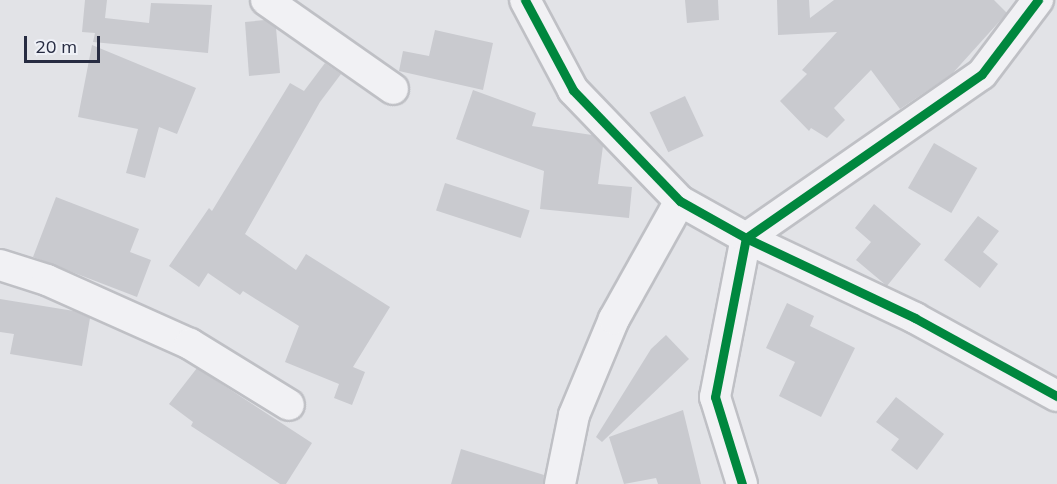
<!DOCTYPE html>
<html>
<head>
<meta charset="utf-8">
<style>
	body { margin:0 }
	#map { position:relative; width:1057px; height:484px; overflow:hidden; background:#e2e3e7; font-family:Mulish,sans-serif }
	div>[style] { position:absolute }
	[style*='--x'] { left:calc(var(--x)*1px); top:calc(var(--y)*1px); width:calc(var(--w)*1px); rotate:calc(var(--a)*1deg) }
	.building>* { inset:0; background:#c9cacf; transform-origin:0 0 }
	.roads { filter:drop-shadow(2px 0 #bfc0c5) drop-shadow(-2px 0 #bfc0c5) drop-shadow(0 2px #bfc0c5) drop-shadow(0 -2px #bfc0c5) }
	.street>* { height:30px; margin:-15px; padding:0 15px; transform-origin:15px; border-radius:15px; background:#f1f1f4 }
	.cycleway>* { height:9px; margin:-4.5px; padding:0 4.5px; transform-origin:4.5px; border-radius:4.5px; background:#00873e }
	span { translate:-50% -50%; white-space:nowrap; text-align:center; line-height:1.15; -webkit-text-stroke:6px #eff1f7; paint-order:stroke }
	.scale { position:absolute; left:24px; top:36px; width:76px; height:27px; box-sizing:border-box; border:3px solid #272c42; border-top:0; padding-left:8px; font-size:18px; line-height:21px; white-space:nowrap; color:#272c42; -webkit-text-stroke:4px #eff1f7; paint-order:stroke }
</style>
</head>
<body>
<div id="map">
	<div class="building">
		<div style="clip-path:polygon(85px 0,107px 0,105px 18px,149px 23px,151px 3px,212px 5px,208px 53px,93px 42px,95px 33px,82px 32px)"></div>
		<div style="clip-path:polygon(685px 0,718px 0,719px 20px,687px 23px)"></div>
		<div style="clip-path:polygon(777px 0,809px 0,810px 18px,834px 0,994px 0,1007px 13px,952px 74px,900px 109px,871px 70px,834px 108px,845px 120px,827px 138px,811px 128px,809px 131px,780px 101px,807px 74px,802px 70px,837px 32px,778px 35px)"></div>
		<div style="clip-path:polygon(265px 20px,276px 28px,280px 73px,249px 76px,245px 22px)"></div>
		<div style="clip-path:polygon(435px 30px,493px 43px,483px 90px,399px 71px,403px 51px,429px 56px)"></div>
		<div style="clip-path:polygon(92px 45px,196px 88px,177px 134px,159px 127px,145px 178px,126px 173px,138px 129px,78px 117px)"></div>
		<div style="clip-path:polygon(325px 63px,341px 74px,320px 102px,245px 234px,296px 270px,306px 254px,390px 307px,353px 367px,365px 372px,352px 405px,334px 398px,339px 384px,285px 362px,299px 326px,243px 291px,240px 295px,208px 273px,199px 287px,169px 266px,209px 208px,212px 211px,290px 83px,304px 91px)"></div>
		<div style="clip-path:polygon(473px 90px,536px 113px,532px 126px,592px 135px,603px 146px,598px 184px,632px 187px,629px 218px,540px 209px,544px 171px,456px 139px)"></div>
		<div style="left:685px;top:96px;width:44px;height:39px;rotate:65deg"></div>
		<div style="left:934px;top:143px;width:50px;height:52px;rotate:30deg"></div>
		<div style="left:445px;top:183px;width:89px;height:29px;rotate:18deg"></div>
		<div style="clip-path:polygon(56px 197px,139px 229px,130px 252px,151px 260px,137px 297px,33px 257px)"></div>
		<div style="clip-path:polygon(874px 204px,921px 244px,887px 286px,856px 260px,871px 242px,855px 228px)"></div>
		<div style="clip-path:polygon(978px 216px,999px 231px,983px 252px,998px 264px,980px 288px,944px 260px)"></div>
		<div style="clip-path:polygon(0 299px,74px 311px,90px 318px,82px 366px,10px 354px,14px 334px,0 332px)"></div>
		<div style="clip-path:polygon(787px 303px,814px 316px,810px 326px,855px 348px,821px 417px,779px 396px,795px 362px,766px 348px)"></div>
		<div style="clip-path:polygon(666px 335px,689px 359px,602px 442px,596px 437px,651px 349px)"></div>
		<div style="clip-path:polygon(197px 368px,312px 443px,286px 484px,280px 484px,191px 426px,193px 422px,169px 404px)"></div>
		<div style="clip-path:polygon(896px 397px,944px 434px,917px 470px,891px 450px,899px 439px,876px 422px)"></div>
		<div style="clip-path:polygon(683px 410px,701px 484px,658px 484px,656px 478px,624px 484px,609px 437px)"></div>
		<div style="clip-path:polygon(461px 449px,544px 475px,543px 484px,451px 484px)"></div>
	</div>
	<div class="roads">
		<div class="street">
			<div style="--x:266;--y:0;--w:155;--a:35"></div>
			<div style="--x:525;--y:0;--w:102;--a:61.9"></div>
			<div style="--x:573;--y:90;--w:154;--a:46.1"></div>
			<div style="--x:680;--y:201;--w:76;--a:29.3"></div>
			<div style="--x:746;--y:238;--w:287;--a:-34.8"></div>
			<div style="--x:982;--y:74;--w:93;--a:-52.9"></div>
			<div style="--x:0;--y:265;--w:49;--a:17.7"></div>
			<div style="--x:47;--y:280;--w:157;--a:24.1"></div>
			<div style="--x:190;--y:344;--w:116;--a:31.6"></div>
			<div style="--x:560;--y:484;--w:70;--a:-78.5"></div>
			<div style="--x:574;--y:415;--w:104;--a:-67.4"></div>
			<div style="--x:614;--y:319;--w:135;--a:-60.8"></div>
			<div style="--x:742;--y:484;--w:91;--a:-107.2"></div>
			<div style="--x:715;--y:397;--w:162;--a:-79"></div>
			<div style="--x:746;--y:238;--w:187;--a:25.3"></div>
			<div style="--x:915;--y:318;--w:162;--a:28.8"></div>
		</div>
	</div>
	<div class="cycleway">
		<div style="--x:525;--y:0;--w:102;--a:61.9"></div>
		<div style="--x:573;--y:90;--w:154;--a:46.1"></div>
		<div style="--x:680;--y:201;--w:76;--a:29.3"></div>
		<div style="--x:746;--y:238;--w:287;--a:-34.8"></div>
		<div style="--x:982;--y:74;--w:93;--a:-52.9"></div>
		<div style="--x:742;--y:484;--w:91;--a:-107.2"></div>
		<div style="--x:715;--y:397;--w:162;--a:-79"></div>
		<div style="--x:746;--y:238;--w:187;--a:25.3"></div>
		<div style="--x:915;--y:318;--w:162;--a:28.8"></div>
	</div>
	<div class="scale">20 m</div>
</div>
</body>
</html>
